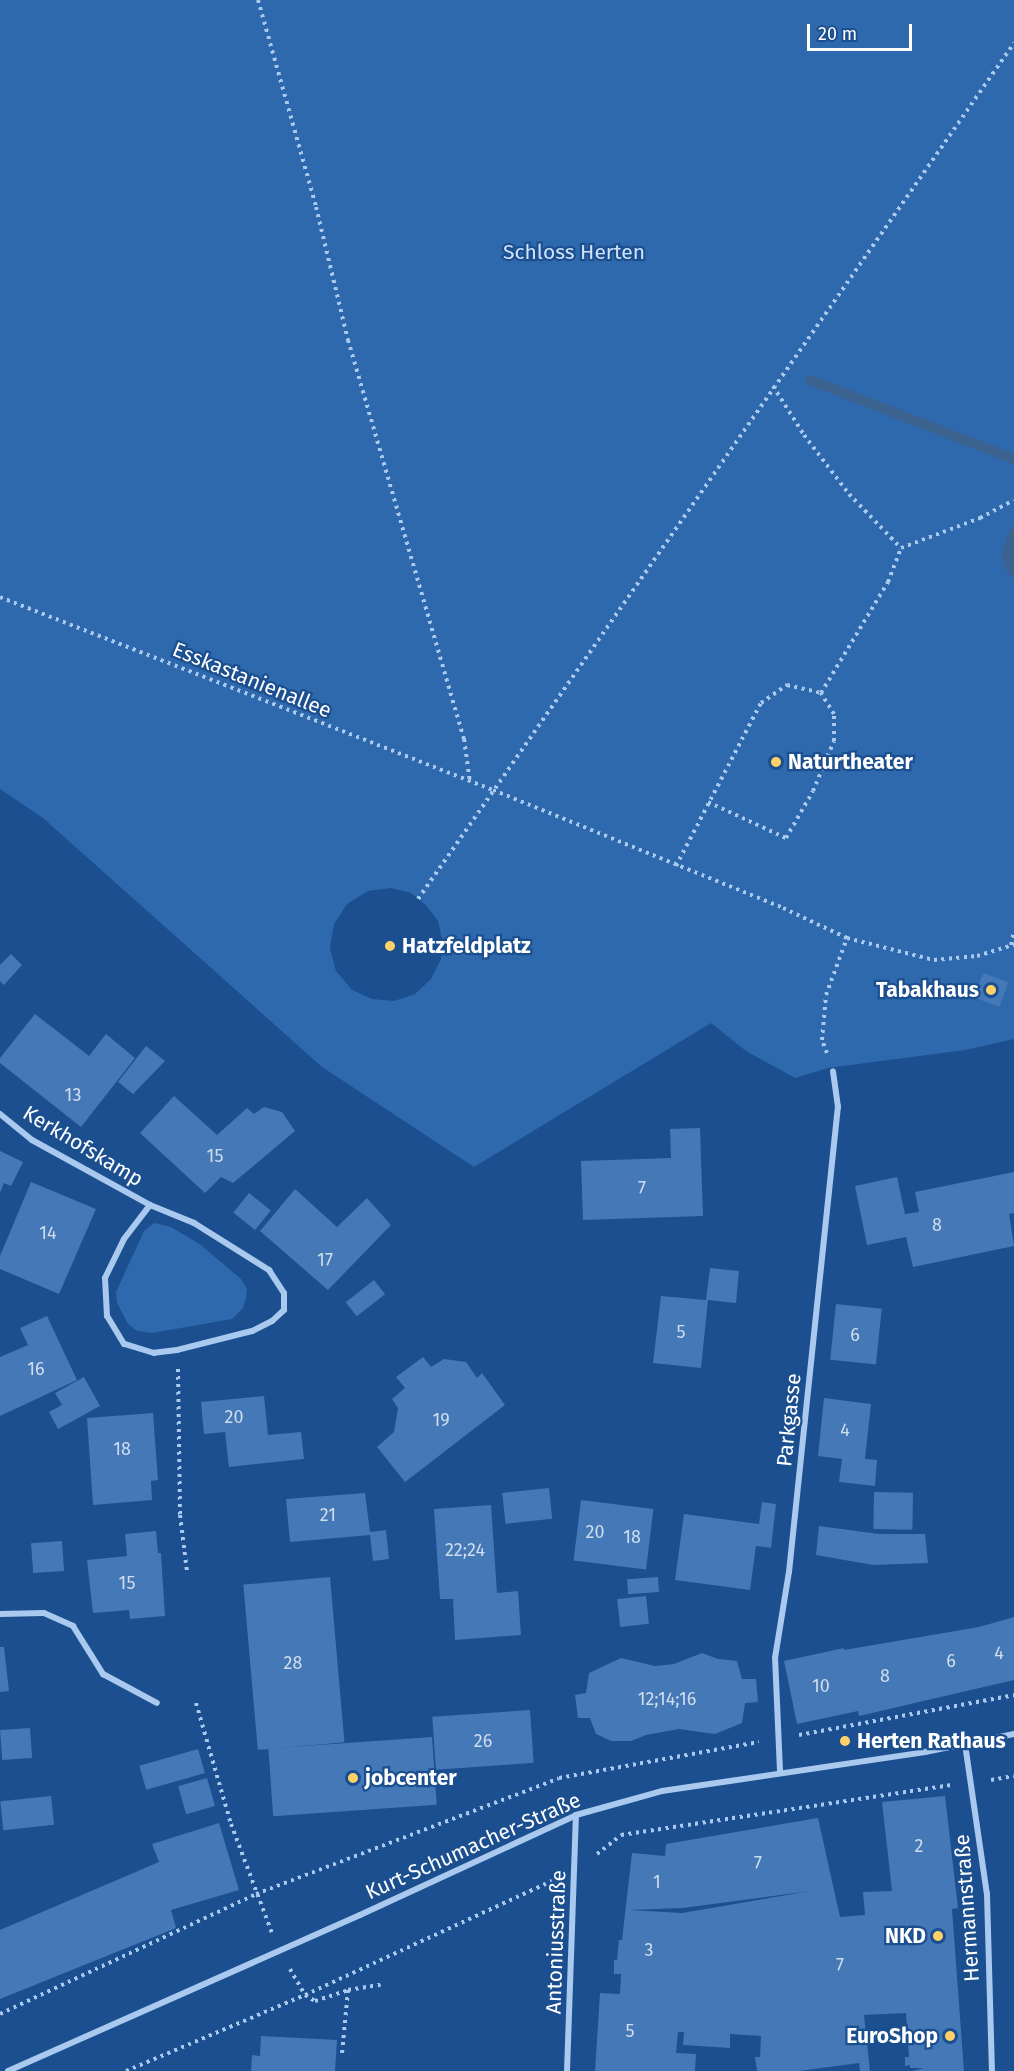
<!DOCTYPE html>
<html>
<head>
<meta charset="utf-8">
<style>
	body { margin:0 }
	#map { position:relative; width:1014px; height:2071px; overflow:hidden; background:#1b4f8f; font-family:"Fira Sans",sans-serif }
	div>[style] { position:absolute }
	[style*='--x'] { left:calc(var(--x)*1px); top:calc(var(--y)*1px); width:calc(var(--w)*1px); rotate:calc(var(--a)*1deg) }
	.green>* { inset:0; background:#2e69ad }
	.water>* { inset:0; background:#3c6290 }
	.stream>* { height:10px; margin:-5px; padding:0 5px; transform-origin:5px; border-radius:5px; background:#3c6290 }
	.building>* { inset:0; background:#4478b7; transform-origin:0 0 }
	.path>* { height:4px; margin-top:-2px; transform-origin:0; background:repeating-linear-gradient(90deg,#a9c9ee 0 3px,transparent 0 7.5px) }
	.street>* { height:6px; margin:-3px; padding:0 3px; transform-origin:3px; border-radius:3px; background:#a9c9ee }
	.dots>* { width:16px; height:16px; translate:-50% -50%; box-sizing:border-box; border:3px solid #1b4f8f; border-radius:50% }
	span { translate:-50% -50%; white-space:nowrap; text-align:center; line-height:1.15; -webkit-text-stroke:4.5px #1b4f8f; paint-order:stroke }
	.number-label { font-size:18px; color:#d0dded }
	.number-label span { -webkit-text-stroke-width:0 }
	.park-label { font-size:21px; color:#cfe3fa }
	.street-label { font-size:21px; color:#fff }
	.poi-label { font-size:21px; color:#fff; font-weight:700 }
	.left { translate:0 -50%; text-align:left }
	.right { translate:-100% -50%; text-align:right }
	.scale { position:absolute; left:807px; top:24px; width:105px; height:27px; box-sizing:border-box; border:3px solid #fff; border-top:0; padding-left:8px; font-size:18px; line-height:21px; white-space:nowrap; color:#fff; -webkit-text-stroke:4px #1b4f8f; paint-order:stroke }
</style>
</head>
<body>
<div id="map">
	<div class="green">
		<div style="clip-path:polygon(evenodd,0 0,1014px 0,1014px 1039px,965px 1050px,828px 1068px,795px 1078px,746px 1051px,711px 1023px,474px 1167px,322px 1067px,43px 818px,0 789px,0 0,391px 888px,411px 893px,426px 905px,438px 921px,442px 939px,441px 959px,431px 979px,415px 994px,394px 1001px,372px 999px,352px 990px,336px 971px,330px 948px,334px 924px,347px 904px,368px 891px,391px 888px)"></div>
		<div style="clip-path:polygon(154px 1223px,171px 1227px,201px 1245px,241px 1279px,247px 1289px,246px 1298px,243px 1308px,232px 1319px,152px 1333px,137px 1331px,128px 1324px,117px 1303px,116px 1292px,144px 1231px)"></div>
	</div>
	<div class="water">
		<div style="clip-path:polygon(1014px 524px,1014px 579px,1006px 570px,1001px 554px,1009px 532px)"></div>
	</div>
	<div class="stream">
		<div style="--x:810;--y:380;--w:219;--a:21.2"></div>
	</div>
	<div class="building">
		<div style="clip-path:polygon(11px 954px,22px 965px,4px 985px,0 981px,0 965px)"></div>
		<div style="left:983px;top:973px;width:27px;height:26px;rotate:20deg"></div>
		<div style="clip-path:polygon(35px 1014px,89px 1056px,106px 1034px,135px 1058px,81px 1127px,0 1063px,0 1058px)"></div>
		<div style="clip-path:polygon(146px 1046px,165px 1061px,133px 1094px,118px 1082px)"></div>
		<div style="clip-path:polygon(174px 1096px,217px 1135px,247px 1108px,254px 1114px,264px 1107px,282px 1112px,295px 1131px,233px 1183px,221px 1177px,205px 1193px,140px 1133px)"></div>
		<div style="clip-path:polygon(700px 1128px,703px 1216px,583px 1220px,581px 1161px,671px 1158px,670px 1129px)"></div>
		<div style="clip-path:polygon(0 1151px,23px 1162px,11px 1186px,4px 1183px,0 1193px)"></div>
		<div style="clip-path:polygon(1014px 1172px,1014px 1213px,1009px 1214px,1014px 1246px,913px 1267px,906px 1237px,867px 1245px,855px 1186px,897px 1177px,905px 1214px,919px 1212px,915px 1192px)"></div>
		<div style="clip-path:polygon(31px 1182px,96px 1209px,59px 1294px,0 1269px,0 1256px)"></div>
		<div style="clip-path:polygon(295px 1189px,337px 1227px,367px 1198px,391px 1225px,328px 1290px,260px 1231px)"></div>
		<div style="left:249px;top:1193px;width:28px;height:25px;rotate:39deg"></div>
		<div style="clip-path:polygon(710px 1268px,739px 1271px,736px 1303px,708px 1300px,701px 1368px,653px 1363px,661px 1296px,706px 1300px)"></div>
		<div style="left:374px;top:1280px;width:18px;height:36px;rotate:52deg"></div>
		<div style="left:836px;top:1304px;width:46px;height:56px;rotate:6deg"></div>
		<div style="clip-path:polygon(47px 1316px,77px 1380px,0 1416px,0 1357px,28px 1345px,20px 1328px)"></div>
		<div style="clip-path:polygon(423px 1357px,431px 1367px,444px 1359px,466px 1362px,477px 1378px,482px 1373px,505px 1405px,405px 1482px,377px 1447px,394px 1432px,398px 1408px,392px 1399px,405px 1388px,396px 1377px)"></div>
		<div style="clip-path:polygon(84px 1377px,100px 1406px,58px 1429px,49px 1412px,62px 1405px,55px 1393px)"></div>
		<div style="clip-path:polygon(264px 1396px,268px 1435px,301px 1432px,304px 1459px,229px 1467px,225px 1432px,204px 1434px,201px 1402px)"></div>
		<div style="clip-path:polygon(824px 1398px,871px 1404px,865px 1459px,877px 1460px,875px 1486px,839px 1482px,842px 1459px,818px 1456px)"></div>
		<div style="clip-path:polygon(153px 1413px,158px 1480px,151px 1481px,152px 1500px,93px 1505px,87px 1418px)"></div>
		<div style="left:549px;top:1488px;width:31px;height:47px;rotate:84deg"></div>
		<div style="left:874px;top:1492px;width:39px;height:37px;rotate:1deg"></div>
		<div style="clip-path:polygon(365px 1493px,370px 1532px,386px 1530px,389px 1559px,373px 1561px,370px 1535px,290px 1542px,286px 1499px)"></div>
		<div style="left:581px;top:1500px;width:73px;height:61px;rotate:7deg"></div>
		<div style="clip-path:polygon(762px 1502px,776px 1504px,771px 1548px,756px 1546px,750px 1590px,675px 1580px,684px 1514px,759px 1524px)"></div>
		<div style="clip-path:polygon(491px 1505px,497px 1593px,518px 1591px,521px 1635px,455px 1640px,453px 1599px,440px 1599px,434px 1509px)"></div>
		<div style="clip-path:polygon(819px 1526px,879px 1534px,925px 1534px,928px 1563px,873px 1565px,816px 1555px)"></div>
		<div style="clip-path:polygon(156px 1531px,158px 1553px,161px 1553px,165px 1616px,130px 1619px,129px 1610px,93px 1613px,87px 1560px,127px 1556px,125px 1534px)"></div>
		<div style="left:62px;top:1541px;width:30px;height:31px;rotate:86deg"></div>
		<div style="left:330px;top:1577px;width:166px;height:87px;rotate:85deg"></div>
		<div style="left:658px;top:1577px;width:15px;height:31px;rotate:86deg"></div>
		<div style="left:646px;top:1596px;width:28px;height:29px;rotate:84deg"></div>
		<div style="clip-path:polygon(1014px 1617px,1014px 1680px,859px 1716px,858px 1711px,797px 1724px,784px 1661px,844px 1648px,844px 1650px,979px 1627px)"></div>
		<div style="clip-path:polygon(0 1647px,4px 1647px,9px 1691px,0 1692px)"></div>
		<div style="clip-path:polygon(702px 1653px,718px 1659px,737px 1661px,742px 1679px,756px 1679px,758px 1702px,745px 1703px,742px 1723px,715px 1734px,679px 1729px,646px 1735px,631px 1741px,611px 1741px,596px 1734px,590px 1718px,578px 1718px,575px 1695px,586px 1693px,589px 1673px,621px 1658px,655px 1666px,674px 1664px)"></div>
		<div style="left:530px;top:1710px;width:53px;height:98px;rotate:86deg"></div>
		<div style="left:30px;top:1728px;width:30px;height:30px;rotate:86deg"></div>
		<div style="left:432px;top:1737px;width:68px;height:164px;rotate:86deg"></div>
		<div style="left:198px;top:1749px;width:25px;height:61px;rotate:74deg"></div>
		<div style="left:207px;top:1778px;width:29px;height:30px;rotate:74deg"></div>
		<div style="left:51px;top:1796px;width:29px;height:51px;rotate:84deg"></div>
		<div style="clip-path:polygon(evenodd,945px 1796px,958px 1908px,952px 1909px,964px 2071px,912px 2071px,924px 2068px,910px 2068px,910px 2065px,905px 2066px,905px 2057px,909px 2057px,906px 2013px,864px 2015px,870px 2071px,860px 2071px,859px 2063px,799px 2071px,757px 2071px,755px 2057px,760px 2057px,761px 2036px,730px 2034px,730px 2048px,683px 2045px,684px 2032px,678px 2032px,676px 2053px,696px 2054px,695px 2071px,595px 2071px,600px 1993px,620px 1994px,621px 1974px,614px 1974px,614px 1960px,617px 1960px,619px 1940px,622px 1940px,632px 1853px,665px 1856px,666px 1844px,818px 1818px,840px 1917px,865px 1915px,863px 1892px,892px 1891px,882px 1802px,945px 1796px,810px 1891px,682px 1913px,630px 1910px,683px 1908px,810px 1891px)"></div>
		<div style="clip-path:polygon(219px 1823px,239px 1890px,171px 1910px,176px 1928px,0 1999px,0 1930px,159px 1862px,152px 1844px)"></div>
		<div style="clip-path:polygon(261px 2036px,337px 2040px,335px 2071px,251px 2071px,252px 2055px,260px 2056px)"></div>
	</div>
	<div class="path">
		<div style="--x:258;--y:0;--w:215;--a:74.3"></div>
		<div style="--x:316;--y:207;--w:137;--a:76.5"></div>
		<div style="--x:348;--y:340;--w:416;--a:73.8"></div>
		<div style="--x:464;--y:739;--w:43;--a:82.1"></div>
		<div style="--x:773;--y:386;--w:58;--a:57.7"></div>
		<div style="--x:804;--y:435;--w:74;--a:52.7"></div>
		<div style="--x:849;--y:494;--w:75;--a:46.1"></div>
		<div style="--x:901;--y:548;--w:85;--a:-20.8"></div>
		<div style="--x:980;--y:518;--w:38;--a:-28"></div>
		<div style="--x:0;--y:597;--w:529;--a:21.38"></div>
		<div style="--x:493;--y:790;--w:313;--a:22.1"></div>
		<div style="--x:783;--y:908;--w:71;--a:25.1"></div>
		<div style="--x:847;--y:938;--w:90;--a:14.2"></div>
		<div style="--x:934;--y:960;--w:43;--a:-5.3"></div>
		<div style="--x:977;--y:956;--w:39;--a:-17"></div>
		<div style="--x:708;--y:802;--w:86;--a:24.8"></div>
		<div style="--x:786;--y:838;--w:54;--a:-60.1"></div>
		<div style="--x:813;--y:791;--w:54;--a:-67.2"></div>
		<div style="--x:834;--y:741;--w:27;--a:-90"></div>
		<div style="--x:834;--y:714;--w:25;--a:-122"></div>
		<div style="--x:676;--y:866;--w:184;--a:-62.5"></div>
		<div style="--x:761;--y:703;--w:32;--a:-35"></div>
		<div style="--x:787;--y:685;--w:35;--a:13"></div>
		<div style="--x:821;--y:693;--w:130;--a:-58.9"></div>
		<div style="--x:888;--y:582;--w:36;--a:-69"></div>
		<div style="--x:418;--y:899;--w:1043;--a:-55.15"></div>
		<div style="--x:1011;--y:945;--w:14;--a:-78"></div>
		<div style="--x:827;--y:1053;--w:14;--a:-111"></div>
		<div style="--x:822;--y:1040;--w:45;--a:-84.9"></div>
		<div style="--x:826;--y:995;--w:61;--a:-69.8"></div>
		<div style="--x:178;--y:1369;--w:146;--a:89.2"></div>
		<div style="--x:180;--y:1515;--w:56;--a:82.9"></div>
		<div style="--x:196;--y:1703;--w:126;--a:73.9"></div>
		<div style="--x:231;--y:1824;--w:116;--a:69.4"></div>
		<div style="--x:799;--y:1735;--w:219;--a:-10.5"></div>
		<div style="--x:991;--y:1780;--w:23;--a:-10"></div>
		<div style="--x:597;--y:1854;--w:31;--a:-38"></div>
		<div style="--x:621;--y:1835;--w:334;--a:-8.6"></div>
		<div style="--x:290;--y:1969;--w:30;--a:60"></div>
		<div style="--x:305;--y:1995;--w:12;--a:31"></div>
		<div style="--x:315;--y:2001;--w:35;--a:-18"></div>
		<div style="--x:348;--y:1990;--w:64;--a:95.4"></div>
		<div style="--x:348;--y:1990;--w:33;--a:-9"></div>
		<div style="--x:0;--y:2014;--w:283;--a:-25.1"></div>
		<div style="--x:256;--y:1894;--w:324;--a:-20.9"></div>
		<div style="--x:559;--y:1778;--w:203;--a:-10.2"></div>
		<div style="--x:126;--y:2071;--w:194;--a:-23"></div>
		<div style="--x:305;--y:1995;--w:272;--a:-24.8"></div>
	</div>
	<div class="street">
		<div style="--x:0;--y:1114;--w:41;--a:39.1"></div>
		<div style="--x:32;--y:1140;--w:135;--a:28.8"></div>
		<div style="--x:150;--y:1205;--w:48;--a:22.2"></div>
		<div style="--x:194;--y:1223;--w:89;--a:32.1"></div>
		<div style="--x:269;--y:1270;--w:27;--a:57"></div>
		<div style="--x:284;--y:1293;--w:17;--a:90"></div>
		<div style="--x:284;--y:1310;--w:16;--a:137"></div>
		<div style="--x:272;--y:1321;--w:22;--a:153"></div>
		<div style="--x:252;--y:1331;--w:77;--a:165.8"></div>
		<div style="--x:177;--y:1350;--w:23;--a:173"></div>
		<div style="--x:154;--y:1353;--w:31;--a:-163"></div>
		<div style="--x:124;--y:1344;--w:33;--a:-121"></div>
		<div style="--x:107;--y:1316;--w:38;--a:-93"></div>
		<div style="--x:105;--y:1278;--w:43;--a:-64"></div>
		<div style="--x:124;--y:1239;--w:43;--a:-52.6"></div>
		<div style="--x:0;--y:1614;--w:44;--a:-1.3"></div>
		<div style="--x:44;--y:1613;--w:32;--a:24"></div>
		<div style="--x:73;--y:1626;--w:57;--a:58"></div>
		<div style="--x:103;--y:1674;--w:61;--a:28.2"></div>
		<div style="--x:965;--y:1744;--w:152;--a:81.7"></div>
		<div style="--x:987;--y:1894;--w:177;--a:88.4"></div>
		<div style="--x:780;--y:1771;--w:113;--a:-92.5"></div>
		<div style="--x:775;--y:1658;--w:87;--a:-80.8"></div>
		<div style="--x:789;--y:1572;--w:468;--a:-84"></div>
		<div style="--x:838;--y:1107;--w:36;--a:-98"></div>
		<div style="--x:8;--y:2071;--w:385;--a:-23.9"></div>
		<div style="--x:360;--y:1915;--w:238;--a:-24.8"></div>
		<div style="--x:576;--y:1815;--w:89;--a:-15.6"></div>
		<div style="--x:662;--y:1791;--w:266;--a:-8.4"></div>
		<div style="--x:925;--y:1752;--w:91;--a:-11.4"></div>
		<div style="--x:567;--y:2071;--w:256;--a:-88"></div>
	</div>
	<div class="dots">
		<div style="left:776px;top:762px;background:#ffd166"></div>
		<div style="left:390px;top:946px;background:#ffd166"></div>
		<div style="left:991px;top:990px;background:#ffd166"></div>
		<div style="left:845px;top:1741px;background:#ffd166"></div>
		<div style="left:353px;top:1778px;background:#ffd166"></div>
		<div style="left:938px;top:1936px;background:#ffd166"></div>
		<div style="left:950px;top:2036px;background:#ffd166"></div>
	</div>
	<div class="number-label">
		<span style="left:73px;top:1095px">13</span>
		<span style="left:215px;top:1156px">15</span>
		<span style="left:642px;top:1188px">7</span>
		<span style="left:937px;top:1225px">8</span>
		<span style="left:48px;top:1233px">14</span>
		<span style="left:325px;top:1260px">17</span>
		<span style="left:681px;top:1332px">5</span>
		<span style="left:855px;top:1335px">6</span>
		<span style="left:36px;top:1369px">16</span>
		<span style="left:234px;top:1417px">20</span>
		<span style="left:441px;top:1420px">19</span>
		<span style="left:845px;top:1430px">4</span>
		<span style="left:122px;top:1449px">18</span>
		<span style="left:328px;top:1515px">21</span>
		<span style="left:595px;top:1532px">20</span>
		<span style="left:632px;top:1537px">18</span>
		<span style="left:465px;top:1550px">22;24</span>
		<span style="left:127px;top:1583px">15</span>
		<span style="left:999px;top:1653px">4</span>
		<span style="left:951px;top:1661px">6</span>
		<span style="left:293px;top:1663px">28</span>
		<span style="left:885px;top:1676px">8</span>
		<span style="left:821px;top:1686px">10</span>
		<span style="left:667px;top:1699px">12;14;16</span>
		<span style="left:483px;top:1741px">26</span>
		<span style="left:919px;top:1846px">2</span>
		<span style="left:758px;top:1863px">7</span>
		<span style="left:657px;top:1882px">1</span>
		<span style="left:649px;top:1950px">3</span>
		<span style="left:840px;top:1965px">7</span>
		<span style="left:630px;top:2031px">5</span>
	</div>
	<div class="park-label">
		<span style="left:574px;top:252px">Schloss Herten</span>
	</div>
	<div class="street-label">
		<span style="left:252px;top:680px;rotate:22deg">Esskastanienallee</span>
		<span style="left:83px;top:1146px;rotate:31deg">Kerkhofskamp</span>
		<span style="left:789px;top:1420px;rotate:-84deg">Parkgasse</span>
		<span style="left:473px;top:1846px;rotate:-24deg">Kurt-Schumacher-Straße</span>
		<span style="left:967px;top:1908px;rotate:-94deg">Hermannstraße</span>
		<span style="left:556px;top:1942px;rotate:-88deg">Antoniusstraße</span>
	</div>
	<div class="poi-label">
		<span class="left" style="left:788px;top:762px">Naturtheater</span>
		<span class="left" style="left:402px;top:946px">Hatzfeldplatz</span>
		<span class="right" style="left:979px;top:990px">Tabakhaus</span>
		<span class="left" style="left:857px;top:1741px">Herten Rathaus</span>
		<span class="left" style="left:365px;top:1778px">jobcenter</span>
		<span class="right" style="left:926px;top:1936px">NKD</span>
		<span class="right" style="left:938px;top:2036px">EuroShop</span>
	</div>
	<div class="scale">20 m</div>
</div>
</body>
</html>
